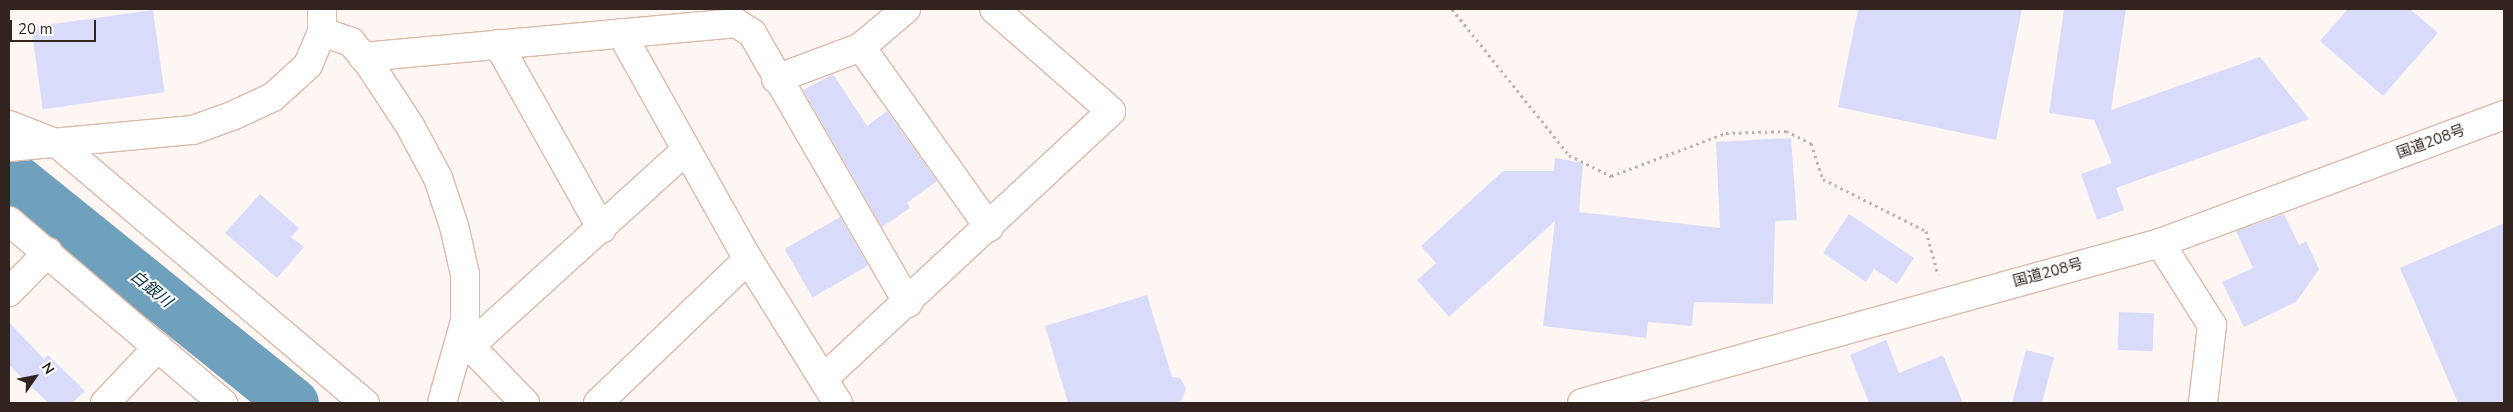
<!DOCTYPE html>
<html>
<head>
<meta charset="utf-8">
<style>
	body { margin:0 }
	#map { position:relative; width:2513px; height:412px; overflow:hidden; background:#fef6f3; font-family:"Nunito Sans","Noto Sans JP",sans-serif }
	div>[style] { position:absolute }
	.river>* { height:51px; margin:-25.5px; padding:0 25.5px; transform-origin:25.5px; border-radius:25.5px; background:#70a1bc }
	.building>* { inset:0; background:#d9dbfb; transform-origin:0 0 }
	.path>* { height:3px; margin-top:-1.5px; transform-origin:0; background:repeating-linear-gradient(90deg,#bcb2ae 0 2.5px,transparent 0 6.5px) }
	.roads { filter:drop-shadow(1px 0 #dcbaab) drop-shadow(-1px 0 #dcbaab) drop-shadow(0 1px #dcbaab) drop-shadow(0 -1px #dcbaab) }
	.minor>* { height:28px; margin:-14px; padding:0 14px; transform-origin:14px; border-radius:14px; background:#fff }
	.highway>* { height:28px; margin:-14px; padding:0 14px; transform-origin:14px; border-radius:14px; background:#fff }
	span { translate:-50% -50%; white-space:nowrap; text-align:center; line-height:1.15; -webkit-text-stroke:4px #fff; paint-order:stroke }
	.street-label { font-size:15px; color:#31241f }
	.water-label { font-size:16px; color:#012e41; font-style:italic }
	.frame { position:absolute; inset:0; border:10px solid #31241f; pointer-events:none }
	.north { position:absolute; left:10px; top:352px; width:50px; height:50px; -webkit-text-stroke:4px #fff; paint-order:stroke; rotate:57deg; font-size:14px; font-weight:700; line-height:20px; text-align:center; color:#31241f }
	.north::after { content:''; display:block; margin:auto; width:18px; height:22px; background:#31241f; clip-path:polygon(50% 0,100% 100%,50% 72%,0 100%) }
	.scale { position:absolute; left:10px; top:20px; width:86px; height:22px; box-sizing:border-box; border:2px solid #31241f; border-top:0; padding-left:6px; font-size:15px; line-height:18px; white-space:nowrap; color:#31241f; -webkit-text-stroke:4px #fff; paint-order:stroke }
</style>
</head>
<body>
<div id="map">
	<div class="river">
		<div style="left:9px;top:174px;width:365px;rotate:38.9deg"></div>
	</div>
	<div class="building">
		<div style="clip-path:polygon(1858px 9px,2022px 9px,1996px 140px,1838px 107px)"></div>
		<div style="clip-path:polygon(2064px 9px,2126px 9px,2111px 110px,2260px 57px,2309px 119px,2116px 188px,2124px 210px,2097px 220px,2081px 174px,2112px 163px,2094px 120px,2049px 113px)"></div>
		<div style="clip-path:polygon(2348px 9px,2410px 9px,2438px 33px,2383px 96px,2320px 41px)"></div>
		<div style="left:153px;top:10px;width:83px;height:123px;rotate:82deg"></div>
		<div style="clip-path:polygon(833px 74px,867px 126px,887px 111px,937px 181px,907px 203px,910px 208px,882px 227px,803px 90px)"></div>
		<div style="clip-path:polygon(1791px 138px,1797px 220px,1775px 221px,1773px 304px,1694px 302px,1692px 326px,1648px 322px,1646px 338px,1543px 326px,1555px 221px,1449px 317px,1417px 280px,1436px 263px,1421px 246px,1503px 171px,1554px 171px,1555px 158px,1583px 163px,1579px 212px,1720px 228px,1716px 142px)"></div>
		<div style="clip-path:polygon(260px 194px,299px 228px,291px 237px,304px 247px,277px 278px,225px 233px)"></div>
		<div style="clip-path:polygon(1849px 214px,1914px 258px,1897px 284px,1874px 269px,1866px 282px,1823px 253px)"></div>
		<div style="clip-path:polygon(2284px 214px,2299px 245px,2306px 241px,2319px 269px,2296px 302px,2244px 327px,2222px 282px,2253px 268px,2236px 231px)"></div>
		<div style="left:840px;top:217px;width:56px;height:64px;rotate:60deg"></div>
		<div style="clip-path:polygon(2504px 223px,2504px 403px,2458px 403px,2400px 268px)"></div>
		<div style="clip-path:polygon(1147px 295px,1172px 377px,1180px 378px,1186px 388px,1182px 400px,1176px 403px,1068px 403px,1045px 326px)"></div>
		<div style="left:2119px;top:312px;width:35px;height:38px;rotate:2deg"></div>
		<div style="clip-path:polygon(9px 322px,44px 359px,48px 355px,85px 391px,72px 403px,48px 403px,9px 365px)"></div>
		<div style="clip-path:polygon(1886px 340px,1899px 373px,1943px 355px,1963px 403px,1869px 403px,1850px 355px)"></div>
		<div style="clip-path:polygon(2026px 350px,2054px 357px,2042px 403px,2012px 403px)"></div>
	</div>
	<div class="path">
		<div style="left:1452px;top:9px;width:187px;rotate:51.3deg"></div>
		<div style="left:1569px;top:155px;width:47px;rotate:26.6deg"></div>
		<div style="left:1611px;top:176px;width:123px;rotate:-20.5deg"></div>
		<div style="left:1726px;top:133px;width:60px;rotate:-1.9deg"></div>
		<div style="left:1786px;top:131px;width:28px;rotate:26deg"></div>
		<div style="left:1811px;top:143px;width:38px;rotate:72deg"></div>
		<div style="left:1823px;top:179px;width:115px;rotate:26.8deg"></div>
		<div style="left:1926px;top:231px;width:46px;rotate:74.7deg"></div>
	</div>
	<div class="roads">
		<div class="minor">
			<div style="left:322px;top:32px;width:31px;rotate:19deg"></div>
			<div style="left:351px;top:42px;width:30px;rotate:50deg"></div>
			<div style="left:370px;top:65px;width:73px;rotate:56.7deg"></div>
			<div style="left:410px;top:126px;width:59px;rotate:61.7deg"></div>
			<div style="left:438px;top:178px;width:51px;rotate:71.6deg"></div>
			<div style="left:454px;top:226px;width:49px;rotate:77.1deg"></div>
			<div style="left:465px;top:274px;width:47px;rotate:90deg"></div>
			<div style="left:465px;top:321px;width:85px;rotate:105.7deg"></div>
			<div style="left:621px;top:33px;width:259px;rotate:60.7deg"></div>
			<div style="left:748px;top:259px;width:170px;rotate:58deg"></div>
			<div style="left:498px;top:44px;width:212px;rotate:60.7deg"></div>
			<div style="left:861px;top:47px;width:221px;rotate:54.6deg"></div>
			<div style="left:363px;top:57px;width:375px;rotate:-5.2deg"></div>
			<div style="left:736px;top:23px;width:19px;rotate:32deg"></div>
			<div style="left:752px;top:33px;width:312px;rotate:60deg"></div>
			<div style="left:776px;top:79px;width:91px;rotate:-20.6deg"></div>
			<div style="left:861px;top:47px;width:59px;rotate:-40.2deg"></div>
			<div style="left:9px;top:125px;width:53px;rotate:21.2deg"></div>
			<div style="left:58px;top:144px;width:402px;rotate:40.2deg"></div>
			<div style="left:9px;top:147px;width:185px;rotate:-5.3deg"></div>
			<div style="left:193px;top:130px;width:41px;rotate:-19.7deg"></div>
			<div style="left:232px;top:116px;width:45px;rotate:-24.9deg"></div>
			<div style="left:273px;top:97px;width:47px;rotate:-42.4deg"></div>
			<div style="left:308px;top:65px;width:36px;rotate:-67deg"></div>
			<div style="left:322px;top:32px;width:23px;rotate:-90deg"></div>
			<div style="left:9px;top:221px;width:281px;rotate:40.4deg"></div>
			<div style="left:2160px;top:243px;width:97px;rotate:57.6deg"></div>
			<div style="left:2212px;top:325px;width:79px;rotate:96.6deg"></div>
			<div style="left:9px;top:292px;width:56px;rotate:-45.7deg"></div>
			<div style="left:461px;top:337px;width:92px;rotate:45.9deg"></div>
			<div style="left:470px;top:346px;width:292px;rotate:-42.2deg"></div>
			<div style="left:823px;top:379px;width:393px;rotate:-42.9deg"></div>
			<div style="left:1111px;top:111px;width:155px;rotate:-138.9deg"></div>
			<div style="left:105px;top:403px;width:77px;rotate:-46.6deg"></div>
			<div style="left:598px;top:403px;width:208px;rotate:-43.8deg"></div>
		</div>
		<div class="highway">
			<div style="left:1582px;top:403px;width:600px;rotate:-15.47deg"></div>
			<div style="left:2160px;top:243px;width:367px;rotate:-20.4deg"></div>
		</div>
	</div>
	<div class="street-label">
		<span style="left:2431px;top:142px;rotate:-20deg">国道208号</span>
		<span style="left:2048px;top:273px;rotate:-15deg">国道208号</span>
	</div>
	<div class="water-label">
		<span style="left:151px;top:289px;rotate:39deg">白銀川</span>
	</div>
	<div class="frame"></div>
	<div class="north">N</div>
	<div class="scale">20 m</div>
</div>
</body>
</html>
